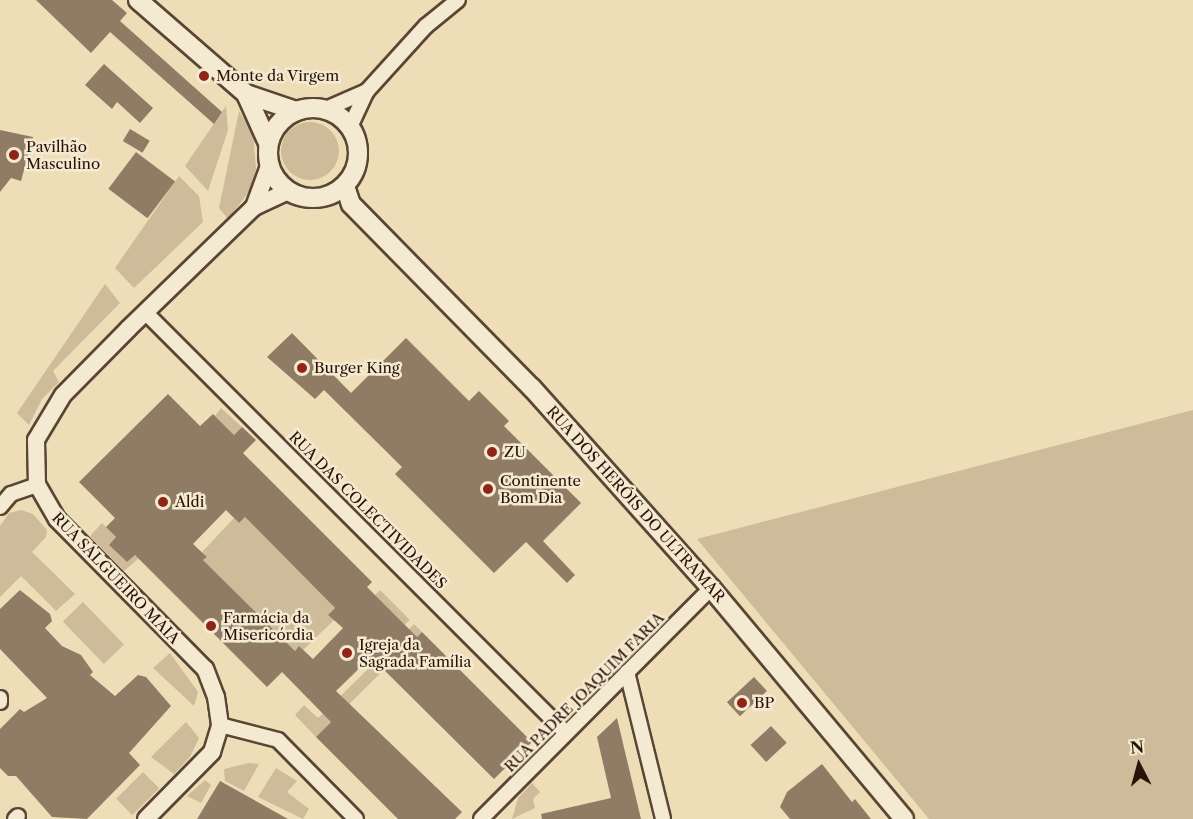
<!DOCTYPE html>
<html>
<head>
<meta charset="utf-8">
<style>
	body { margin:0 }
	#map { position:relative; width:1193px; height:819px; overflow:hidden; background:#eedeb8; font-family:"Libre Caslon Text",serif }
	div>[style] { position:absolute }
	.green>* { inset:0; background:#cdbb9a; transform-origin:0 0 }
	.round { border-radius:50% }
	.building>* { inset:0; background:#907c64; transform-origin:0 0 }
	.roads { filter:drop-shadow(2px 0 #5b4534) drop-shadow(-2px 0 #5b4534) drop-shadow(0 2px #5b4534) drop-shadow(0 -2px #5b4534) }
	.minor>* { height:14px; margin:-7px; padding:0 7px; transform-origin:7px; border-radius:7px; background:#f4ead1 }
	.tertiary>* { height:16px; margin:-8px; padding:0 8px; transform-origin:8px; border-radius:8px; background:#f4ead1 }
	.secondary>* { height:18px; margin:-9px; padding:0 9px; transform-origin:9px; border-radius:9px; background:#f4ead1 }
	.secondary>.ring { margin:-9px; padding:0; box-sizing:content-box; background:none; border:18px solid #f4ead1; border-radius:50% }
	.dots>* { width:16px; height:16px; translate:-50% -50%; box-sizing:border-box; border:3px solid #f4ead1; border-radius:50% }
	span { translate:-50% -50%; white-space:nowrap; text-align:center; line-height:1.15; -webkit-text-stroke:5px #f4ead1; paint-order:stroke }
	.poi-label { font-size:15px; color:#2a1208 }
	.left { translate:0 -50%; text-align:left }
	.street-label { font-size:15px; color:#2a1208 }
	.north { position:absolute; left:1109px; top:735px; width:60px; height:60px; -webkit-text-stroke:4px #f4ead1; paint-order:stroke; rotate:354deg; font-size:16px; font-weight:700; line-height:24px; text-align:center; color:#2a1208 }
	.north::after { content:''; display:block; margin:auto; width:21px; height:27px; background:#2a1208; clip-path:polygon(50% 0,100% 100%,50% 72%,0 100%) }
</style>
</head>
<body>
<div id="map">
	<div class="green">
		<div style="clip-path:polygon(226px 106px,228px 130px,208px 191px,185px 166px)"></div>
		<div style="clip-path:polygon(239px 111px,253px 133px,256px 169px,251px 189px,228px 219px,219px 208px)"></div>
		<div class="round" style="left:281px;top:122px;width:58px;height:58px"></div>
		<div style="clip-path:polygon(179px 176px,199px 196px,203px 222px,134px 288px,115px 268px)"></div>
		<div style="clip-path:polygon(105px 284px,120px 303px,53px 371px,59px 382px,42px 399px,29px 425px,17px 413px)"></div>
		<div style="clip-path:polygon(221px 408px,242px 427px,234px 435px,215px 416px)"></div>
		<div style="clip-path:polygon(1193px 410px,1193px 819px,929px 819px,697px 539px)"></div>
		<div style="clip-path:polygon(21px 510px,33px 514px,47px 530px,46px 537px,32px 552px,75px 594px,56px 611px,21px 576px,0 597px,0 526px,9px 513px)"></div>
		<div style="clip-path:polygon(245px 517px,335px 608px,328px 615px,334px 620px,303px 650px,299px 646px,295px 651px,203px 560px,207px 557px,202px 552px,234px 518px,239px 523px)"></div>
		<div style="clip-path:polygon(102px 523px,116px 537px,109px 545px,127px 562px,135px 555px,139px 558px,124px 571px,90px 536px)"></div>
		<div style="left:380px;top:590px;width:42px;height:7px;rotate:45deg"></div>
		<div style="left:83px;top:602px;width:59px;height:28px;rotate:46deg"></div>
		<div style="clip-path:polygon(414px 624px,422px 632px,316px 737px,295px 715px,304px 705px,318px 718px)"></div>
		<div style="clip-path:polygon(170px 653px,198px 692px,194px 706px,153px 668px)"></div>
		<div style="clip-path:polygon(186px 722px,199px 738px,190px 757px,174px 774px,151px 757px)"></div>
		<div style="clip-path:polygon(249px 763px,259px 764px,244px 791px,225px 781px,224px 769px)"></div>
		<div style="clip-path:polygon(276px 768px,297px 781px,287px 792px,309px 809px,303px 819px,258px 797px)"></div>
		<div style="left:143px;top:772px;width:23px;height:38px;rotate:45deg"></div>
		<div style="clip-path:polygon(205px 780px,211px 785px,201px 803px,187px 796px)"></div>
		<div style="clip-path:polygon(532px 783px,540px 792px,533px 799px,535px 808px,512px 819px,518px 798px)"></div>
	</div>
	<div class="building">
		<div style="clip-path:polygon(36px 0,112px 0,127px 13px,120px 21px,222px 112px,214px 124px,110px 32px,91px 53px)"></div>
		<div style="clip-path:polygon(104px 64px,153px 108px,140px 123px,117px 102px,112px 109px,85px 85px)"></div>
		<div style="left:130px;top:129px;width:23px;height:14px;rotate:31deg"></div>
		<div style="clip-path:polygon(0 130px,33px 137px,21px 181px,11px 178px,0 192px)"></div>
		<div style="left:136px;top:152px;width:49px;height:46px;rotate:37deg"></div>
		<div style="clip-path:polygon(292px 333px,351px 393px,406px 338px,469px 401px,479px 391px,509px 421px,504px 426px,581px 503px,543px 541px,575px 575px,567px 583px,526px 542px,494px 573px,395px 474px,402px 467px,324px 390px,315px 399px,267px 357px)"></div>
		<div style="clip-path:polygon(evenodd,168px 394px,200px 426px,213px 414px,234px 435px,242px 427px,256px 440px,243px 453px,372px 582px,367px 587px,417px 637px,422px 632px,532px 742px,494px 779px,371px 657px,336px 691px,462px 812px,455px 819px,398px 819px,316px 737px,331px 722px,282px 672px,267px 687px,135px 555px,127px 562px,109px 545px,116px 537px,106px 527px,115px 518px,79px 482px,168px 394px,226px 510px,239px 523px,245px 517px,335px 608px,328px 615px,343px 628px,313px 659px,299px 646px,295px 651px,203px 560px,207px 557px,193px 544px,226px 510px)"></div>
		<div style="clip-path:polygon(20px 590px,50px 614px,52px 621px,45px 628px,62px 646px,81px 655px,93px 672px,90px 675px,115px 696px,138px 675px,146px 677px,171px 706px,129px 753px,140px 765px,87px 819px,52px 817px,16px 776px,8px 776px,0 768px,0 729px,20px 709px,24px 712px,47px 698px,0 649px,0 609px)"></div>
		<div style="left:754px;top:677px;width:19px;height:37px;rotate:47deg"></div>
		<div style="clip-path:polygon(617px 718px,641px 819px,542px 819px,541px 814px,611px 798px,597px 737px)"></div>
		<div style="left:771px;top:726px;width:23px;height:28px;rotate:47deg"></div>
		<div style="clip-path:polygon(822px 764px,852px 802px,855px 799px,871px 819px,790px 819px,780px 807px,787px 792px)"></div>
		<div style="clip-path:polygon(220px 781px,288px 819px,197px 819px)"></div>
	</div>
	<div class="roads">
		<div class="minor">
			<div style="left:326px;top:109px;width:45px;rotate:-23.7deg"></div>
			<div style="left:350px;top:127px;width:40px;rotate:-65deg"></div>
			<div style="left:367px;top:91px;width:88px;rotate:-47.8deg"></div>
			<div style="left:426px;top:26px;width:41px;rotate:-39.1deg"></div>
			<div style="left:145px;top:312px;width:594px;rotate:45deg"></div>
			<div style="left:0;top:507px;width:17px;rotate:-50deg"></div>
			<div style="left:11px;top:494px;width:28px;rotate:-19deg"></div>
			<div style="left:627px;top:672px;width:151px;rotate:76.2deg"></div>
			<div style="left:0;top:698px;width:4px;rotate:90deg"></div>
			<div style="left:220px;top:725px;width:60px;rotate:14.5deg"></div>
			<div style="left:278px;top:740px;width:111px;rotate:45.4deg"></div>
			<div style="left:15px;top:819px;width:4px;rotate:-45deg"></div>
			<div style="left:481px;top:819px;width:326px;rotate:-45.1deg"></div>
		</div>
		<div class="tertiary">
			<div style="left:254px;top:207px;width:44px;rotate:-69.9deg"></div>
			<div style="left:146px;top:819px;width:94px;rotate:-45.4deg"></div>
			<div style="left:212px;top:752px;width:28px;rotate:-73deg"></div>
			<div style="left:220px;top:725px;width:28px;rotate:-98deg"></div>
			<div style="left:216px;top:697px;width:30px;rotate:-111deg"></div>
			<div style="left:205px;top:669px;width:211px;rotate:-134.6deg"></div>
			<div style="left:57px;top:519px;width:39px;rotate:-120deg"></div>
			<div style="left:37px;top:485px;width:45px;rotate:-91.3deg"></div>
			<div style="left:36px;top:440px;width:52px;rotate:-59deg"></div>
			<div style="left:63px;top:395px;width:93px;rotate:-45.4deg"></div>
			<div style="left:128px;top:329px;width:175px;rotate:-44.1deg"></div>
			<div style="left:254px;top:207px;width:38px;rotate:-25deg"></div>
		</div>
		<div class="secondary">
			<div style="left:138px;top:0;width:143px;rotate:41deg"></div>
			<div style="left:246px;top:94px;width:53px;rotate:18.8deg"></div>
			<div style="left:246px;top:94px;width:54px;rotate:65.8deg"></div>
			<div class="ring" style="left:268px;top:108px;width:72px;height:72px"></div>
			<div style="left:345px;top:186px;width:19px;rotate:72deg"></div>
			<div style="left:351px;top:204px;width:258px;rotate:45.5deg"></div>
			<div style="left:532px;top:388px;width:268px;rotate:48.2deg"></div>
			<div style="left:711px;top:588px;width:301px;rotate:50.1deg"></div>
		</div>
	</div>
	<div class="dots">
		<div style="left:204px;top:76px;background:#8f2418"></div>
		<div style="left:14px;top:155px;background:#8f2418"></div>
		<div style="left:302px;top:368px;background:#8f2418"></div>
		<div style="left:492px;top:452px;background:#8f2418"></div>
		<div style="left:488px;top:489px;background:#8f2418"></div>
		<div style="left:163px;top:502px;background:#8f2418"></div>
		<div style="left:211px;top:626px;background:#8f2418"></div>
		<div style="left:347px;top:653px;background:#8f2418"></div>
		<div style="left:742px;top:703px;background:#8f2418"></div>
	</div>
	<div class="poi-label">
		<span class="left" style="left:216px;top:76px">Monte da Virgem</span>
		<span class="left" style="left:26px;top:155px">Pavilhão<br>Masculino</span>
		<span class="left" style="left:314px;top:368px">Burger King</span>
		<span class="left" style="left:504px;top:452px">ZU</span>
		<span class="left" style="left:500px;top:489px">Continente<br>Bom Dia</span>
		<span class="left" style="left:175px;top:502px">Aldi</span>
		<span class="left" style="left:223px;top:626px">Farmácia da<br>Misericórdia</span>
		<span class="left" style="left:359px;top:653px">Igreja da<br>Sagrada Família</span>
		<span class="left" style="left:754px;top:703px">BP</span>
	</div>
	<div class="street-label">
		<span style="left:636px;top:504px;rotate:48deg">RUA DOS HERÓIS DO ULTRAMAR</span>
		<span style="left:368px;top:510px;rotate:45deg">RUA DAS COLECTIVIDADES</span>
		<span style="left:116px;top:578px;rotate:46deg">RUA SALGUEIRO MAIA</span>
		<span style="left:584px;top:692px;rotate:-45deg">RUA PADRE JOAQUIM FARIA</span>
	</div>
	<div class="north">N</div>
</div>
</body>
</html>
